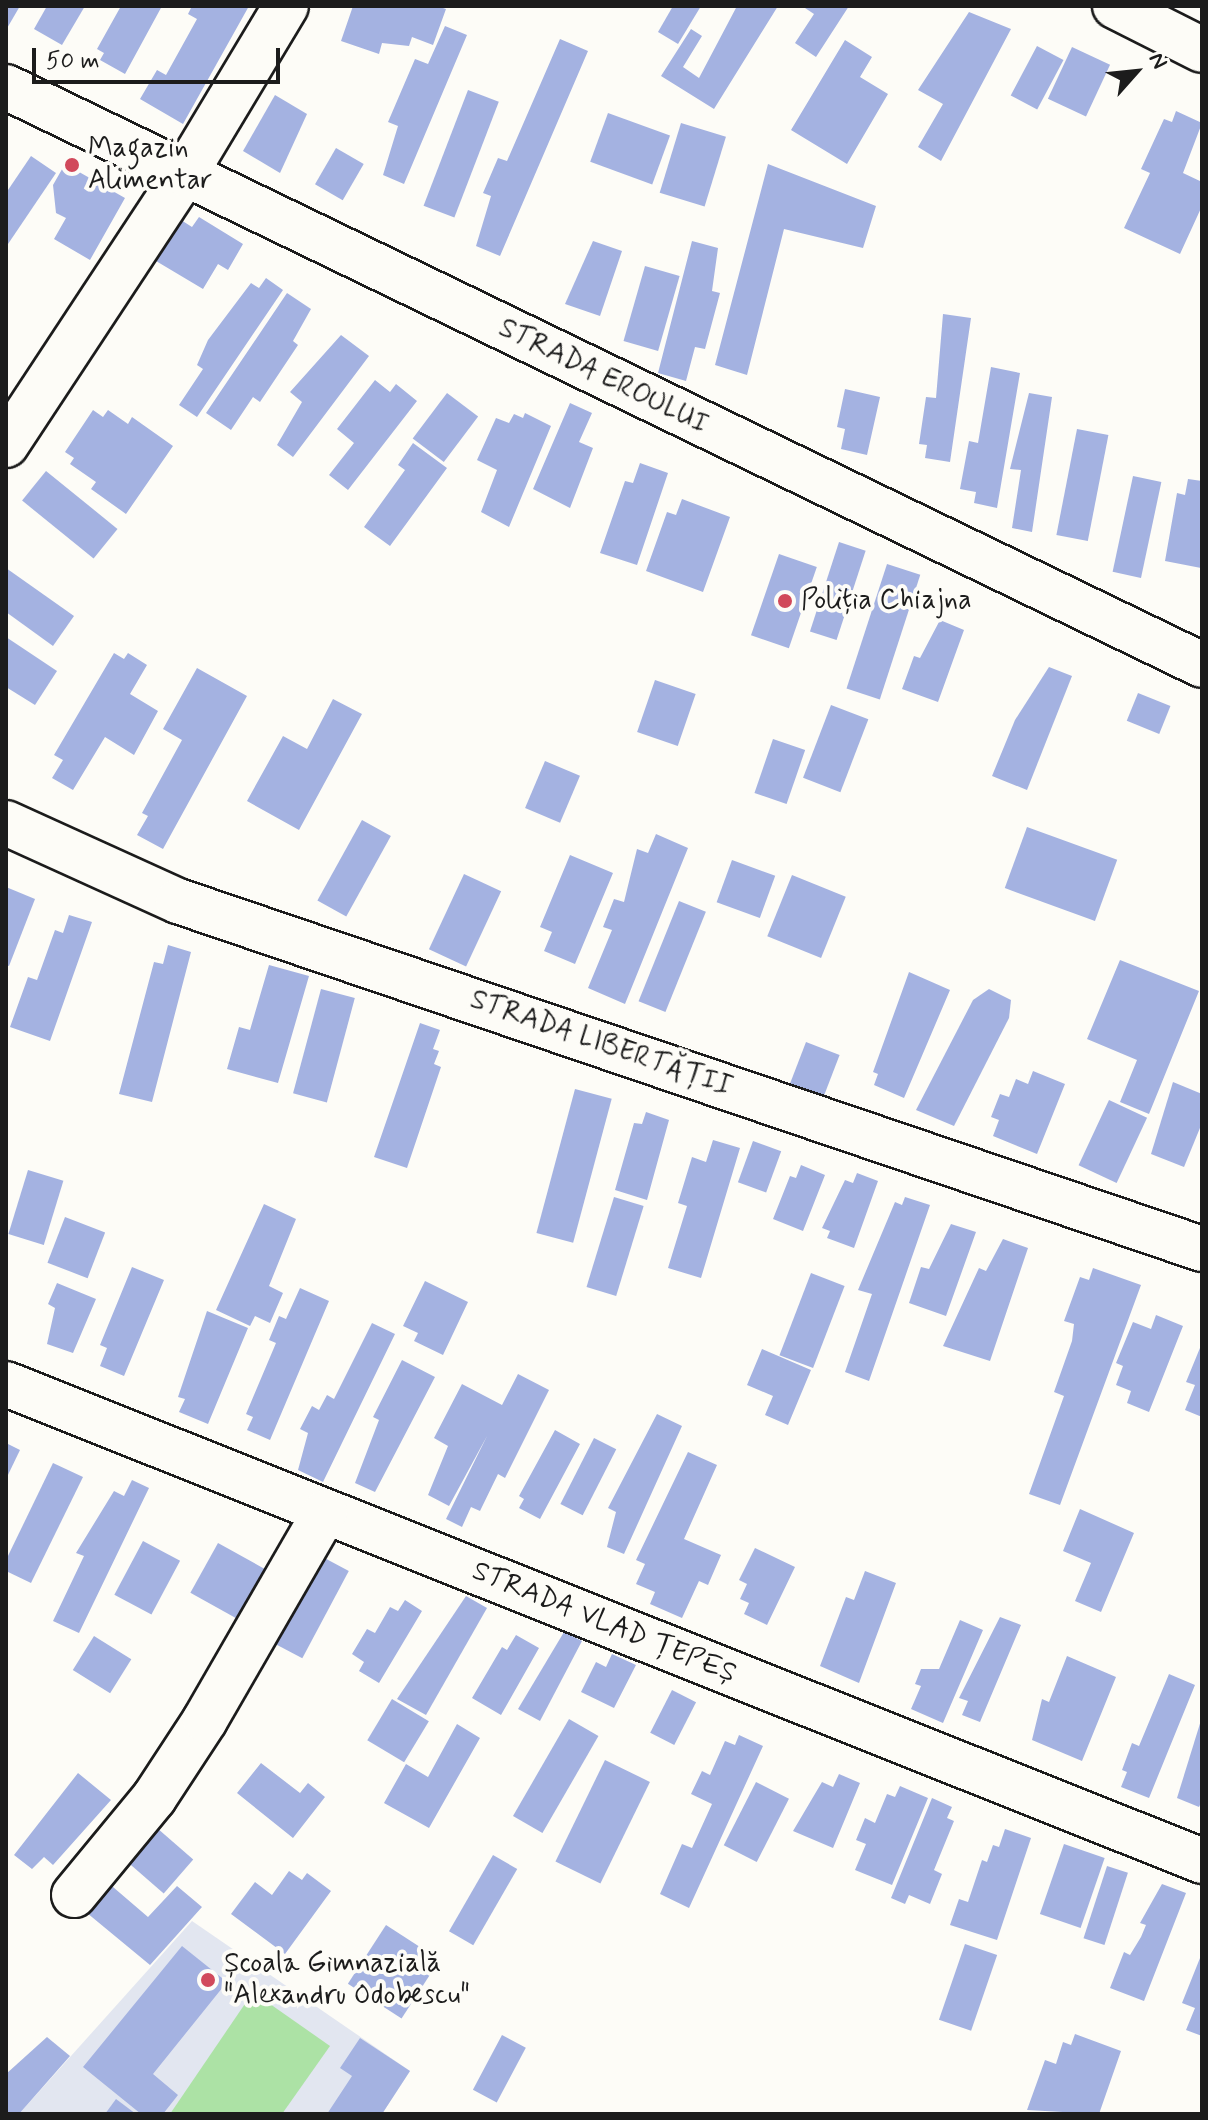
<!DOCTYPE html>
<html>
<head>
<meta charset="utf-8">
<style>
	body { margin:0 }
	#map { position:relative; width:1208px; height:2120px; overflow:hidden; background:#fdfcf7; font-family:Mynerve,sans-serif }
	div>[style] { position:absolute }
	.built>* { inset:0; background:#e2e6f0 }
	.green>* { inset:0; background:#ace2a5 }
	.building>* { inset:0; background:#a4b2e1; transform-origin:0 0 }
	.roads { filter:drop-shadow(2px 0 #1c1c1c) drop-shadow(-2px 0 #1c1c1c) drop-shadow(0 2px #1c1c1c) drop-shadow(0 -2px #1c1c1c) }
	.minor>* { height:44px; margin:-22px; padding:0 22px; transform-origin:22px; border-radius:22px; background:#fdfcf7 }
	.major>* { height:44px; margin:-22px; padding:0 22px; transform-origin:22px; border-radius:22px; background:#fdfcf7 }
	.dots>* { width:22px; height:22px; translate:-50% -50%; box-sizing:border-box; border:4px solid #fdfcf7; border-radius:50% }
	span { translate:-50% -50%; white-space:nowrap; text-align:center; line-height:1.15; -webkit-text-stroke:8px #fdfcf7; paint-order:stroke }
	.poi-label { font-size:28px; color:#1c1c1c }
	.left { translate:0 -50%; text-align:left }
	.street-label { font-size:28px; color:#1c1c1c }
	.frame { position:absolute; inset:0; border:8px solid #1c1c1c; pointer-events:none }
	.north { position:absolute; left:1096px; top:32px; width:80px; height:80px; -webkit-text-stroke:6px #fdfcf7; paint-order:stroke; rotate:63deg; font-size:22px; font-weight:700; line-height:32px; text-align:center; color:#1c1c1c }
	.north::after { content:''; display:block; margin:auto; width:28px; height:36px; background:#1c1c1c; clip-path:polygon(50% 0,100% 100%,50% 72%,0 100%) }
	.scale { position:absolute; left:32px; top:48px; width:248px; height:36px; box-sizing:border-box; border:4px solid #1c1c1c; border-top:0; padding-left:10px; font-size:24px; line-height:28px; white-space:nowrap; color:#1c1c1c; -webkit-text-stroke:6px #fdfcf7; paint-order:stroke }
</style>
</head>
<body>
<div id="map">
	<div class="built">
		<div style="clip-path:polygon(192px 1921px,410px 2071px,382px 2114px,19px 2114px)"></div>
	</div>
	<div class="green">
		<div style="clip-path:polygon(253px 1992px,330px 2046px,282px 2114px,170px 2114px)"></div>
	</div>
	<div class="building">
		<div style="clip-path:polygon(6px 6px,20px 6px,6px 30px)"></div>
		<div style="clip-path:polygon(47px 6px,85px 6px,62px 45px,34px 29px)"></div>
		<div style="clip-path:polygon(121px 6px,162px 6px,125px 74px,100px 60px,104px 53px,97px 49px)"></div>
		<div style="clip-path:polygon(192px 6px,249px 6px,183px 124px,140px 99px,157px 70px,166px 75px,197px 19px,188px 14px)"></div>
		<div style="clip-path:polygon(353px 6px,437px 6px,446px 9px,433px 45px,412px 37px,409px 46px,382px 43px,379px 54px,341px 41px)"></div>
		<div style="clip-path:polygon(673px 6px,701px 6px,678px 44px,658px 32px)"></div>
		<div style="clip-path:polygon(737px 6px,778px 6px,714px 109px,661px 76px,691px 29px,702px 36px,683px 67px,699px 78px)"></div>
		<div style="clip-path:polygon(802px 6px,849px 6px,816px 57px,795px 43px,814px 14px)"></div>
		<div style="clip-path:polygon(969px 12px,1011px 29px,941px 161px,918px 147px,943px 104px,918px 90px)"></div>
		<div style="clip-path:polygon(445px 26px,467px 35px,404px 184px,383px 175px,398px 126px,388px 122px,415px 59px,428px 64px)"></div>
		<div style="clip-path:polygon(560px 39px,588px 51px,500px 256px,476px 246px,491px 196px,483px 193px,498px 158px,507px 161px)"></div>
		<div style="clip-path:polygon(845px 40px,872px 57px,860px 77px,888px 94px,847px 164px,791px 130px)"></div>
		<div style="left:1037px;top:46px;width:30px;height:56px;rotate:28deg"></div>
		<div style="left:1072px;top:47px;width:42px;height:57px;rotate:25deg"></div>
		<div style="left:468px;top:90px;width:33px;height:124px;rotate:21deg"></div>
		<div style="clip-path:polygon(275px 95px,307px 114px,280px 173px,243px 151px)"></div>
		<div style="clip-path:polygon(1176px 111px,1202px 123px,1183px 173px,1202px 182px,1202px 206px,1180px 254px,1124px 228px,1150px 173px,1141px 169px,1164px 119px,1172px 122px)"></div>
		<div style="left:608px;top:113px;width:66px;height:52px;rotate:20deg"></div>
		<div style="left:681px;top:123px;width:47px;height:73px;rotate:17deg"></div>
		<div style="left:336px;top:148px;width:32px;height:42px;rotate:30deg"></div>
		<div style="clip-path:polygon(31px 156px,56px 173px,6px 247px,6px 193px)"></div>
		<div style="clip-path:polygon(65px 164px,125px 198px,90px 260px,54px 239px,66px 218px,56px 213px,53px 185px)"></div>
		<div style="clip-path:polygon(768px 164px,876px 206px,863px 248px,784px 229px,747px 375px,715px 365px)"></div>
		<div style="clip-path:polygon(199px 217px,243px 244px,228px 270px,218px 264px,203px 289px,156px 261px,181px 220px,192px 227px)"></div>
		<div style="clip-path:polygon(593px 241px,622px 251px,600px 316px,565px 304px)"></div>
		<div style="clip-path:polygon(692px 241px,718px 248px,712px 291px,720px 293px,705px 349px,695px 347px,686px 381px,658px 373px)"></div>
		<div style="left:645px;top:266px;width:36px;height:78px;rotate:16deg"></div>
		<div style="clip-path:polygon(266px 278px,283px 290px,197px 417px,179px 405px,203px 369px,197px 365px,208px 340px,251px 283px,259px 288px)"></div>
		<div style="clip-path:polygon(287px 293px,311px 309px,293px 341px,298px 345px,260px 402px,253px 397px,231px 430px,206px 413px)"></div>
		<div style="clip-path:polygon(943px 314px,971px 318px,950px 462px,925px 458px,927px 445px,919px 444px,926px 397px,936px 398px)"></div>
		<div style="clip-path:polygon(341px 335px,369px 356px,293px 457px,277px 445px,302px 402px,290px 392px)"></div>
		<div style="clip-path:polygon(991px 367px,1020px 373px,997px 508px,974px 503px,976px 492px,960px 489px,969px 441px,978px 443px)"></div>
		<div style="clip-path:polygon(375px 380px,390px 392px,396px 384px,417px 401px,348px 490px,329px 475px,354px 443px,337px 429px)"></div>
		<div style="clip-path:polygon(845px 389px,880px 397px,867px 455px,841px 449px,845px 429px,837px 427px)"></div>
		<div style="left:447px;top:393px;width:39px;height:57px;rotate:37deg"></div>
		<div style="clip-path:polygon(1029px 393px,1052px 397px,1032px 532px,1012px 528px,1021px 470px,1010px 469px)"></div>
		<div style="clip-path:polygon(570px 403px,592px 413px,579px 442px,593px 448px,570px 508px,533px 489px)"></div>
		<div style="clip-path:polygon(93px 410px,103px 417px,108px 410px,128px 424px,132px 417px,173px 446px,126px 514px,91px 489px,96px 482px,70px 464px,74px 458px,65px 452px)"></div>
		<div style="clip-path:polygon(525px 413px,551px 426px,509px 527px,481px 512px,497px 470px,477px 460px,496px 418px,509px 423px,514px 414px,523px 418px)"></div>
		<div style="left:1077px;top:429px;width:32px;height:108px;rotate:11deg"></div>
		<div style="clip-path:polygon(413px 443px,447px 468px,390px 546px,364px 527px,405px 470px,398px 465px)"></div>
		<div style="clip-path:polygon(640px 463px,668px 473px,637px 565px,600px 553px,625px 481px,633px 483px)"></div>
		<div style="left:46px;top:471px;width:92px;height:38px;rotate:39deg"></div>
		<div style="left:1133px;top:476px;width:29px;height:98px;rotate:12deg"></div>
		<div style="clip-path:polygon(1188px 479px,1202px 481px,1201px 568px,1165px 561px,1177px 493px,1185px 495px)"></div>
		<div style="clip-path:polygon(682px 499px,730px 517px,703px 592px,646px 571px,667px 512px,676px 515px)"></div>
		<div style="left:839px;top:542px;width:28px;height:94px;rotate:18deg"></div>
		<div style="left:779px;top:554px;width:40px;height:86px;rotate:19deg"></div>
		<div style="left:887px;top:564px;width:35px;height:131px;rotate:18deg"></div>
		<div style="clip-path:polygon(6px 568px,74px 616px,53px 646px,6px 612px)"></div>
		<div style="clip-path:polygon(940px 620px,964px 630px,938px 702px,902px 689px,914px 656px,920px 658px)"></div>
		<div style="clip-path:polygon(6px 637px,57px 671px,35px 705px,6px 687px)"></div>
		<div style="clip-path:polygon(114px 653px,124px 659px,128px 653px,147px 665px,130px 694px,158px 711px,134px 755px,105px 737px,73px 790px,52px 778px,63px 760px,54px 755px)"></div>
		<div style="clip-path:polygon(1049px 667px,1072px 676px,1027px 790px,992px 776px,1015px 720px)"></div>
		<div style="clip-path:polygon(197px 668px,247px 696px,163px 849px,137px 835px,148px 816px,142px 813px,182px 740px,163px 729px)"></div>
		<div style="left:655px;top:680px;width:43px;height:55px;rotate:19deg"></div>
		<div style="left:1138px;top:693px;width:35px;height:30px;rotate:22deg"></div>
		<div style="clip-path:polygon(333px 699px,362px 714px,299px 830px,247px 801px,283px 736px,307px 749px)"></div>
		<div style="left:831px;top:705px;width:40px;height:78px;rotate:21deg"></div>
		<div style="left:773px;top:739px;width:34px;height:57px;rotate:19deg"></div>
		<div style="left:545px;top:761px;width:38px;height:51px;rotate:23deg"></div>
		<div style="left:362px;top:820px;width:33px;height:92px;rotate:29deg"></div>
		<div style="left:1027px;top:827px;width:96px;height:65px;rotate:20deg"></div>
		<div style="clip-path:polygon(656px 834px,688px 848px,625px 1004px,588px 988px,612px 930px,603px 927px,614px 899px,624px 902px,637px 849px,648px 853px)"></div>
		<div style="clip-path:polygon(570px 855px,613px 873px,575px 964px,544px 951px,552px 932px,540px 927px)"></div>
		<div style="left:732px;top:860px;width:46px;height:45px;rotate:20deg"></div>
		<div style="left:464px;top:874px;width:41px;height:83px;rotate:25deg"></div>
		<div style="left:792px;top:875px;width:58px;height:66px;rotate:22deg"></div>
		<div style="clip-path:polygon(6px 887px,35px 899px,9px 966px,6px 965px)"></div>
		<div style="left:679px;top:901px;width:29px;height:108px;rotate:22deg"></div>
		<div style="clip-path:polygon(69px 915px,92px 922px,50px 1041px,10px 1027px,28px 977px,37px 980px,55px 930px,63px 933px)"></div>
		<div style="clip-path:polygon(168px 945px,191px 952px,152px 1102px,119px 1094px,154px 962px,163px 964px)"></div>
		<div style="clip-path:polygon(1120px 960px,1199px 991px,1149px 1114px,1120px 1102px,1137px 1060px,1087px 1039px)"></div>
		<div style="clip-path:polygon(269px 965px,309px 976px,278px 1083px,227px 1069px,239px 1027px,250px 1030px)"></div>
		<div style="clip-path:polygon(909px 972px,950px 990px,904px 1098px,874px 1085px,878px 1074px,873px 1072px)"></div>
		<div style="left:321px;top:989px;width:35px;height:108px;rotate:15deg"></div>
		<div style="clip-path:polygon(989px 989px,1011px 1000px,1009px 1018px,954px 1126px,916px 1110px,973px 1000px)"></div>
		<div style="clip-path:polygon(420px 1023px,440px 1030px,433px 1049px,439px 1051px,434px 1064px,441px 1067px,407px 1168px,374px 1157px)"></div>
		<div style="left:806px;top:1042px;width:36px;height:45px;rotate:21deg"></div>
		<div style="clip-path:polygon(1033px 1071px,1065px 1084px,1037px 1154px,993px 1136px,999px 1120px,991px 1117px,1000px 1094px,1009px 1097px,1016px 1079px,1028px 1084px)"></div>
		<div style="clip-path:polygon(1173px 1082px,1202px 1094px,1202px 1123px,1184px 1167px,1151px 1154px)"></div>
		<div style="left:575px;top:1089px;width:38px;height:149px;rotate:15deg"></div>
		<div style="left:1109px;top:1100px;width:42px;height:72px;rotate:25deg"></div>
		<div style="clip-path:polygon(646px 1112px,669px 1120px,647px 1200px,615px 1190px,634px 1123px,642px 1124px)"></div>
		<div style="clip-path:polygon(713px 1140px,740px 1148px,701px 1278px,668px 1268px,687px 1206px,678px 1203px,692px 1157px,706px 1162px)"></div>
		<div style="left:753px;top:1141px;width:30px;height:44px;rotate:20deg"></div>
		<div style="clip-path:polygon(801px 1165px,825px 1175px,803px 1231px,773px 1219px,790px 1176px,796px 1178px)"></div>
		<div style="left:28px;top:1170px;width:37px;height:67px;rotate:17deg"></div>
		<div style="clip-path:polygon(857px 1173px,878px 1181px,854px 1248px,827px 1238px,830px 1231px,822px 1228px,845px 1180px,853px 1183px)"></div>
		<div style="left:614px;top:1197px;width:31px;height:94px;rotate:17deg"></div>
		<div style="clip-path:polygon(905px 1197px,930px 1205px,869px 1381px,845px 1372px,872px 1294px,858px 1290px,895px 1202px,902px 1205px)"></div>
		<div style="clip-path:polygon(264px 1204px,296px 1219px,269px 1286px,283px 1293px,270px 1323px,255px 1316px,250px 1326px,216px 1310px)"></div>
		<div style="left:65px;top:1217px;width:43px;height:49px;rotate:21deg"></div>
		<div style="clip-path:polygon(951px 1224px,976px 1232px,946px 1316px,909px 1303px,921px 1267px,929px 1269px)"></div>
		<div style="clip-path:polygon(1003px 1239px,1028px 1248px,990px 1361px,943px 1346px,979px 1268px,986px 1271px)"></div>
		<div style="clip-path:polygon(132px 1267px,164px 1280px,124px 1376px,100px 1366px,107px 1348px,100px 1345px)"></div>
		<div style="clip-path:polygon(1093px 1268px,1141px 1285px,1060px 1505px,1029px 1494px,1064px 1396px,1054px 1392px,1072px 1341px,1074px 1324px,1064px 1321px,1080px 1277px,1089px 1280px)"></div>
		<div style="left:811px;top:1273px;width:36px;height:88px;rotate:21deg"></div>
		<div style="clip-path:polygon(425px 1281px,468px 1302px,443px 1355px,414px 1341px,418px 1333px,403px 1326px)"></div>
		<div style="clip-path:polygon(57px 1283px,96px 1299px,73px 1353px,47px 1344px,55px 1308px,48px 1304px)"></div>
		<div style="clip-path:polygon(300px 1288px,329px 1301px,270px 1440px,247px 1430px,253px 1417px,246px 1414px,276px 1343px,269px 1340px,279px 1316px,286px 1319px)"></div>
		<div style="clip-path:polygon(207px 1311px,248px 1328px,208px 1424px,179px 1412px,185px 1399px,178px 1397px)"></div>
		<div style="clip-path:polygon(1156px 1315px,1183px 1326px,1149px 1412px,1127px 1403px,1131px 1391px,1116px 1385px,1123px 1366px,1116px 1363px,1133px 1322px,1151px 1329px)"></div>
		<div style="clip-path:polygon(372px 1323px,395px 1334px,323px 1482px,298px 1470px,308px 1433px,300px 1429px,312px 1406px,319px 1410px,327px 1395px,334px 1399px)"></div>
		<div style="clip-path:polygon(1202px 1343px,1202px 1417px,1185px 1410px,1195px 1385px,1186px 1382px)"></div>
		<div style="clip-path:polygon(762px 1349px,811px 1370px,788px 1425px,765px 1415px,773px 1396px,747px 1385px)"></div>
		<div style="clip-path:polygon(402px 1360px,435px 1377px,375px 1492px,355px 1483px,379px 1420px,373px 1417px)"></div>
		<div style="clip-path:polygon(518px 1374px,549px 1390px,505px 1478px,498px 1474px,480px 1511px,471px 1507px,462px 1527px,446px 1519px,487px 1436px,449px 1506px,428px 1495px,448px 1446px,434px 1438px,462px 1384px,502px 1405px)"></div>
		<div style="clip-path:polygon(657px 1414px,682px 1426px,624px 1554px,607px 1547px,616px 1512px,608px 1508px)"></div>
		<div style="clip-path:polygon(555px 1430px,580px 1444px,540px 1519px,519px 1508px,524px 1499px,519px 1496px)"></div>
		<div style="left:594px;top:1438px;width:25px;height:74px;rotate:27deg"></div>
		<div style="clip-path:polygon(6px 1443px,20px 1450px,6px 1479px)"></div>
		<div style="clip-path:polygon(688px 1452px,717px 1465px,684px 1539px,721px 1555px,708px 1585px,699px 1581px,682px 1618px,650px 1604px,655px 1592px,636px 1584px,645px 1564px,636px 1560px)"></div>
		<div style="clip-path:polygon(53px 1463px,83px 1477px,31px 1583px,6px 1571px,6px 1560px)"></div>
		<div style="clip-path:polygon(132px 1480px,149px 1488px,79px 1633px,53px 1621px,84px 1556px,76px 1553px,114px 1491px,124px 1496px)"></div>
		<div style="clip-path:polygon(1080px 1509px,1134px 1533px,1101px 1612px,1075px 1601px,1091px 1563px,1063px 1551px)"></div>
		<div style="left:143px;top:1541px;width:42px;height:61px;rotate:28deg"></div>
		<div style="left:218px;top:1543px;width:57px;height:57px;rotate:29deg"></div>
		<div style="clip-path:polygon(755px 1548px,795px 1567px,767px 1625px,744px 1614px,749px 1603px,740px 1599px,747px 1584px,739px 1580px)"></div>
		<div style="left:317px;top:1554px;width:36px;height:99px;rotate:28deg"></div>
		<div style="clip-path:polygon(865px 1571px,896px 1583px,859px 1683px,820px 1666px,846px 1597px,854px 1600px)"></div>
		<div style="clip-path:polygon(466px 1596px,487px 1608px,426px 1715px,397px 1699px)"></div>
		<div style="clip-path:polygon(405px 1600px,422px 1611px,379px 1683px,359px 1671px,364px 1662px,352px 1654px,367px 1629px,375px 1633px,390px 1607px,398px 1611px)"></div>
		<div style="clip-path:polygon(1000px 1617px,1021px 1625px,980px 1722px,962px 1715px,968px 1701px,959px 1698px)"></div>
		<div style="clip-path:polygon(960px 1620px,983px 1630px,943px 1723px,911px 1709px,921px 1686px,915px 1684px,921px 1669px,939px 1669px)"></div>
		<div style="clip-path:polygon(564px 1632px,582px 1641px,540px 1721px,518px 1709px)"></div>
		<div style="clip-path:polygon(516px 1635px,539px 1648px,501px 1715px,472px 1698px,502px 1647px,507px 1650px)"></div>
		<div style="left:94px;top:1636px;width:44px;height:40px;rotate:32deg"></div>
		<div style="clip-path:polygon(612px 1654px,636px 1665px,614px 1708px,581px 1692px,596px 1662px,606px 1667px)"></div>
		<div style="clip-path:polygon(1067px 1656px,1116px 1677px,1082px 1761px,1032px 1740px,1042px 1699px,1049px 1702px)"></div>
		<div style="clip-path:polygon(1169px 1674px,1195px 1685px,1149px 1798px,1121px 1787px,1127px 1772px,1122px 1770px,1132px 1743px,1139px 1746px)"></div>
		<div style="left:672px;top:1690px;width:27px;height:48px;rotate:27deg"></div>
		<div style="left:392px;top:1699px;width:43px;height:48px;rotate:31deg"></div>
		<div style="clip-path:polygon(1202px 1717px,1202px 1801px,1199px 1807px,1177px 1798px)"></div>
		<div style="left:569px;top:1719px;width:34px;height:112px;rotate:30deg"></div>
		<div style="clip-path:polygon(457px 1724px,480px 1738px,429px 1828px,384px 1803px,406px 1764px,428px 1777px)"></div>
		<div style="clip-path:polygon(739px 1735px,763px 1746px,689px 1908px,660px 1894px,682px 1844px,692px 1848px,712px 1804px,691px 1794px,702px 1771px,710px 1775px,725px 1741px,735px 1745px)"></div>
		<div style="left:605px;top:1760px;width:50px;height:113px;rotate:26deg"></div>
		<div style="clip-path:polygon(261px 1763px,300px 1793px,308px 1783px,325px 1797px,293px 1838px,237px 1793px)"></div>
		<div style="clip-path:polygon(78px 1773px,111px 1800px,53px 1865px,44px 1857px,32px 1869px,14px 1855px)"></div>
		<div style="clip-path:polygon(839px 1774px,860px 1783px,833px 1848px,793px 1831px,822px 1782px,833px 1787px)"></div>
		<div style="left:756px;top:1782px;width:37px;height:71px;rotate:27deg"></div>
		<div style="clip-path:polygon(900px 1786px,928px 1798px,892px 1885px,855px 1870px,866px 1844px,856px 1840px,865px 1818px,875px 1823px,887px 1794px,895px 1797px)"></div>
		<div style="clip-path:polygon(932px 1798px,952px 1807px,947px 1818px,954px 1821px,934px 1870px,942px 1874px,930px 1904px,909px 1895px,905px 1904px,891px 1898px)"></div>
		<div style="left:157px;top:1828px;width:48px;height:45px;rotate:41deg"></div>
		<div style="clip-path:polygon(1005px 1829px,1031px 1838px,997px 1940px,950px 1925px,959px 1899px,968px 1902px,982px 1860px,987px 1862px,993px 1845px,999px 1847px)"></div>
		<div style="left:1064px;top:1844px;width:43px;height:74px;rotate:19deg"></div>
		<div style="left:493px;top:1855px;width:28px;height:88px;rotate:30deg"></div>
		<div style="left:1107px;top:1866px;width:22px;height:76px;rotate:18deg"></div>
		<div style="clip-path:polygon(289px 1871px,302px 1880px,307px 1873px,331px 1891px,285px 1954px,231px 1914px,255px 1882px,272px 1895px)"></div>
		<div style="clip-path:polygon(106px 1881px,148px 1917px,177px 1886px,202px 1907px,150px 1965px,81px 1908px)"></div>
		<div style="clip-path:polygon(1162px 1884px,1186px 1893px,1144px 2001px,1110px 1988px,1124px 1952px,1130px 1955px,1141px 1937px,1146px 1925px,1140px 1923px)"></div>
		<div style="left:386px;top:1925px;width:64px;height:70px;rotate:33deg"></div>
		<div style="left:965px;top:1944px;width:34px;height:80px;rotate:19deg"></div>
		<div style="clip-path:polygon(182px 1946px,227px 1982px,153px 2074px,178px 2095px,163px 2114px,141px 2114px,83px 2067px)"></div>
		<div style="clip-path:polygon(1202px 1953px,1202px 2036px,1186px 2030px,1195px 2008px,1182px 2003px)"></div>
		<div style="clip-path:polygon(1075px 2034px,1121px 2051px,1099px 2114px,1027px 2110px,1045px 2060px,1056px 2064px,1063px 2042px,1071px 2045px)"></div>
		<div style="left:502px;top:2035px;width:27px;height:62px;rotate:28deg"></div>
		<div style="clip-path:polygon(47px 2037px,70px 2056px,19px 2114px,6px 2114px,6px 2074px)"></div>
		<div style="clip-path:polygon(360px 2038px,410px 2071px,382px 2114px,327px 2114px,352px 2076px,340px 2068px)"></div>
		<div style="clip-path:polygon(116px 2099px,136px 2114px,105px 2114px)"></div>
	</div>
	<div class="roads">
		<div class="minor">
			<div style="left:1115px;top:6px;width:97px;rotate:26.8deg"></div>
			<div style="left:6px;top:445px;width:325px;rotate:-56.6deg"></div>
			<div style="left:185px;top:174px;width:196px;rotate:-59deg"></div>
			<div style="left:6px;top:823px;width:189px;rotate:24.4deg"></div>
			<div style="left:178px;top:901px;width:1082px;rotate:18.77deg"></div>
			<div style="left:6px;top:1384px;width:1288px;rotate:21.74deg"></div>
			<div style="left:74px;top:1895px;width:126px;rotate:-50.5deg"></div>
			<div style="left:154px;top:1798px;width:93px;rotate:-56.8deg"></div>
			<div style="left:205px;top:1720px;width:240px;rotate:-60deg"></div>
		</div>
		<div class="major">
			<div style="left:6px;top:87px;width:1328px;rotate:25.79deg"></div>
		</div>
	</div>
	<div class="dots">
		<div style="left:72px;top:165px;background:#d1495b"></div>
		<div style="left:785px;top:601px;background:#d1495b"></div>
		<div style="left:208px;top:1980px;background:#d1495b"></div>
	</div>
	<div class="poi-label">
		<span class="left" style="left:88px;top:165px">Magazin<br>Alimentar</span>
		<span class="left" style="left:801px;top:601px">Poliția Chiajna</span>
		<span class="left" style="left:224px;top:1980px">Școala Gimnazială<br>"Alexandru Odobescu"</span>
	</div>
	<div class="street-label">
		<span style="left:603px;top:377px;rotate:26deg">STRADA EROULUI</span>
		<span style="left:601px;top:1044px;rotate:19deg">STRADA LIBERTĂȚII</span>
		<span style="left:604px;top:1623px;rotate:22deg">STRADA VLAD ȚEPEȘ</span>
	</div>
	<div class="frame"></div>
	<div class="north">N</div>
	<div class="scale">50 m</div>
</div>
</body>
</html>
